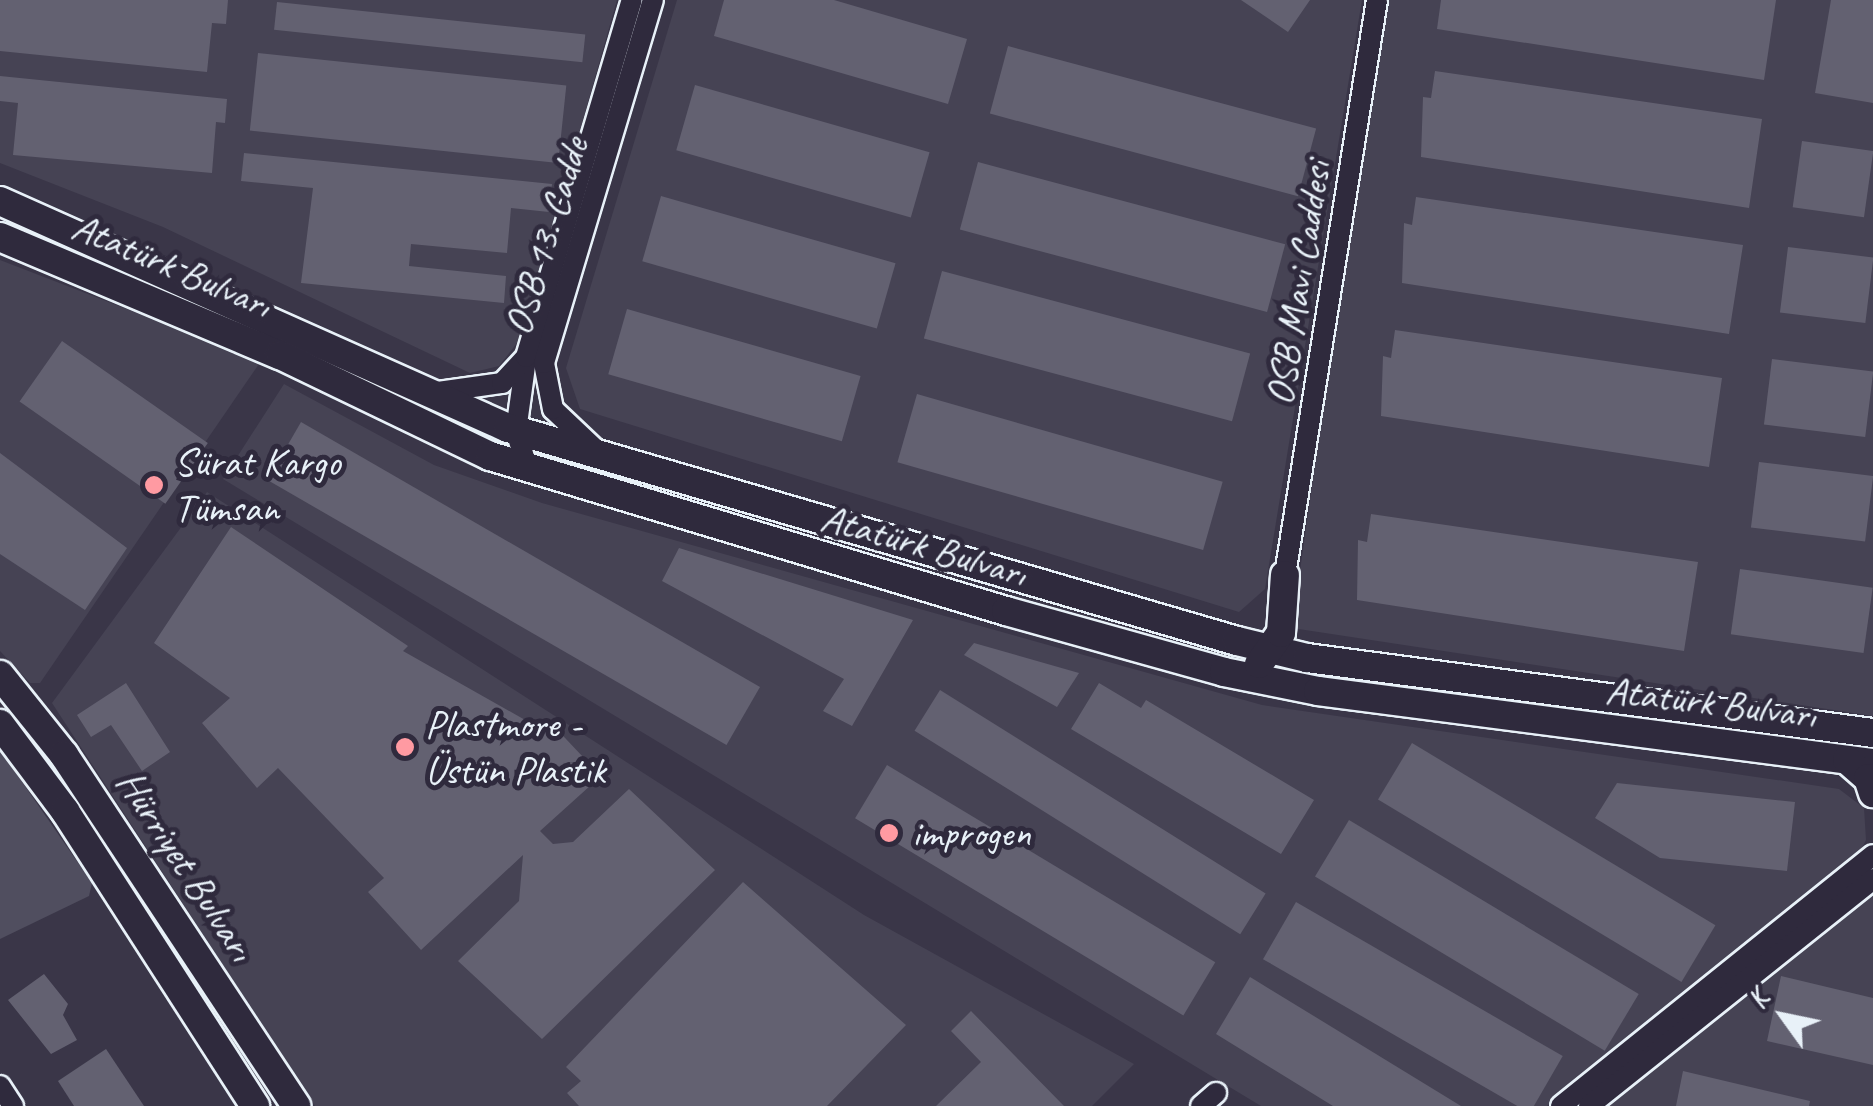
<!DOCTYPE html>
<html>
<head>
<meta charset="utf-8">
<style>
	body { margin:0 }
	#map { position:relative; width:1873px; height:1106px; overflow:hidden; background:#3a3648; font-family:Caveat,sans-serif }
	div>[style] { position:absolute }
	.built>* { inset:0; background:#464354 }
	.green>* { inset:0; background:#504e5f }
	.building>* { inset:0; background:#636171; transform-origin:0 0 }
	.roads { filter:drop-shadow(2px 0 #e8f1f8) drop-shadow(-2px 0 #e8f1f8) drop-shadow(0 2px #e8f1f8) drop-shadow(0 -2px #e8f1f8) }
	.minor>* { height:20px; margin:-10px; padding:0 10px; transform-origin:10px; border-radius:10px; background:#2f2a3d }
	.major>* { height:28px; margin:-14px; padding:0 14px; transform-origin:14px; border-radius:14px; background:#2f2a3d }
	.dots>* { width:28px; height:28px; translate:-50% -50%; box-sizing:border-box; border:5px solid #2f2a3d; border-radius:50% }
	span { translate:-50% -50%; white-space:nowrap; text-align:center; line-height:1.15; -webkit-text-stroke:10px #2f2a3d; paint-order:stroke }
	.street-label { font-size:40px; color:#e8f1f8 }
	.poi-label { font-size:40px; color:#e8f1f8 }
	.left { translate:0 -50%; text-align:left }
	.north { position:absolute; left:1733px; top:966px; width:100px; height:100px; -webkit-text-stroke:8px #2f2a3d; paint-order:stroke; rotate:303deg; font-size:28px; font-weight:700; line-height:40px; text-align:center; color:#e8f1f8 }
	.north::after { content:''; display:block; margin:auto; width:35px; height:45px; background:#e8f1f8; clip-path:polygon(50% 0,100% 100%,50% 72%,0 100%) }
</style>
</head>
<body>
<div id="map">
	<div class="built">
		<div style="clip-path:polygon(0 0,617px 0,521px 338px,499px 366px,470px 373px,163px 227px,0 163px)"></div>
		<div style="clip-path:polygon(677px 0,1362px 0,1265px 589px,1239px 612px,580px 409px,566px 368px)"></div>
		<div style="clip-path:polygon(1380px 0,1873px 0,1873px 716px,1292px 628px)"></div>
		<div style="clip-path:polygon(0 260px,261px 361px,40px 683px,30px 683px,0 651px)"></div>
		<div style="clip-path:polygon(284px 384px,434px 465px,542px 503px,1262px 705px,1839px 789px,1864px 808px,1866px 840px,1860px 852px,1547px 1106px,1261px 1106px,223px 479px)"></div>
		<div style="clip-path:polygon(207px 492px,864px 915px,1134px 1064px,1092px 1106px,315px 1106px,52px 703px)"></div>
		<div style="clip-path:polygon(1873px 887px,1873px 1106px,1606px 1106px)"></div>
	</div>
	<div class="green">
		<div style="clip-path:polygon(0 750px,92px 883px,89px 896px,0 939px)"></div>
	</div>
	<div class="building">
		<div style="clip-path:polygon(0 0,228px 0,226px 24px,212px 23px,207px 72px,0 51px)"></div>
		<div style="clip-path:polygon(724px 0,834px 0,967px 39px,948px 104px,714px 36px)"></div>
		<div style="clip-path:polygon(1241px 0,1310px 0,1288px 32px)"></div>
		<div style="clip-path:polygon(1441px 0,1776px 0,1764px 80px,1437px 29px)"></div>
		<div style="clip-path:polygon(1831px 0,1873px 0,1873px 103px,1815px 93px)"></div>
		<div style="left:277px;top:2px;width:310px;height:28px;rotate:6deg"></div>
		<div style="left:1008px;top:46px;width:319px;height:70px;rotate:15deg"></div>
		<div style="left:258px;top:53px;width:310px;height:78px;rotate:6deg"></div>
		<div style="clip-path:polygon(1435px 71px,1762px 119px,1749px 208px,1421px 157px,1423px 97px,1431px 98px)"></div>
		<div style="clip-path:polygon(0 76px,227px 99px,225px 123px,216px 122px,212px 173px,13px 155px,18px 103px,0 101px)"></div>
		<div style="left:695px;top:85px;width:244px;height:68px;rotate:16deg"></div>
		<div style="left:1802px;top:141px;width:72px;height:67px;rotate:8deg"></div>
		<div style="clip-path:polygon(244px 153px,552px 184px,549px 212px,511px 208px,507px 253px,411px 244px,409px 266px,506px 276px,504px 303px,301px 283px,313px 188px,241px 181px)"></div>
		<div style="left:978px;top:162px;width:318px;height:70px;rotate:15deg"></div>
		<div style="left:661px;top:196px;width:244px;height:68px;rotate:16deg"></div>
		<div style="clip-path:polygon(1416px 197px,1743px 245px,1729px 334px,1402px 283px,1404px 223px,1412px 225px)"></div>
		<div style="left:1788px;top:247px;width:86px;height:66px;rotate:7deg"></div>
		<div style="left:942px;top:271px;width:319px;height:70px;rotate:15deg"></div>
		<div style="left:627px;top:309px;width:243px;height:68px;rotate:16deg"></div>
		<div style="clip-path:polygon(1395px 330px,1722px 378px,1709px 467px,1381px 416px,1383px 356px,1391px 358px)"></div>
		<div style="left:62px;top:341px;width:178px;height:74px;rotate:35deg"></div>
		<div style="left:1772px;top:359px;width:102px;height:66px;rotate:7deg"></div>
		<div style="left:917px;top:394px;width:318px;height:71px;rotate:16deg"></div>
		<div style="left:301px;top:422px;width:530px;height:67px;rotate:30deg"></div>
		<div style="clip-path:polygon(0 453px,127px 548px,85px 610px,0 554px)"></div>
		<div style="left:1759px;top:462px;width:115px;height:66px;rotate:7deg"></div>
		<div style="clip-path:polygon(1371px 514px,1698px 562px,1684px 651px,1357px 600px,1358px 540px,1367px 542px)"></div>
		<div style="clip-path:polygon(231px 527px,408px 646px,403px 651px,541px 729px,549px 721px,601px 776px,540px 831px,553px 844px,573px 842px,629px 789px,715px 870px,542px 1039px,458px 961px,519px 901px,523px 855px,421px 950px,368px 892px,384px 878px,278px 768px,257px 788px,202px 723px,230px 698px,154px 643px)"></div>
		<div style="clip-path:polygon(679px 548px,913px 620px,852px 726px,823px 711px,844px 679px,662px 581px)"></div>
		<div style="left:1740px;top:569px;width:134px;height:66px;rotate:8deg"></div>
		<div style="clip-path:polygon(974px 643px,1079px 673px,1057px 707px,964px 655px)"></div>
		<div style="clip-path:polygon(126px 683px,170px 752px,142px 771px,111px 725px,91px 737px,77px 715px)"></div>
		<div style="clip-path:polygon(1099px 683px,1141px 708px,1146px 700px,1314px 800px,1281px 854px,1071px 729px)"></div>
		<div style="left:940px;top:690px;width:384px;height:48px;rotate:32deg"></div>
		<div style="left:1412px;top:743px;width:354px;height:66px;rotate:31deg"></div>
		<div style="left:887px;top:765px;width:383px;height:62px;rotate:31deg"></div>
		<div style="clip-path:polygon(1617px 783px,1795px 802px,1787px 871px,1660px 858px,1595px 818px)"></div>
		<div style="left:1349px;top:820px;width:338px;height:66px;rotate:31deg"></div>
		<div style="clip-path:polygon(743px 882px,906px 1025px,827px 1106px,579px 1106px,567px 1093px,581px 1081px,566px 1067px)"></div>
		<div style="left:1296px;top:902px;width:308px;height:66px;rotate:30deg"></div>
		<div style="clip-path:polygon(44px 974px,68px 1004px,63px 1015px,77px 1040px,51px 1054px,8px 1000px)"></div>
		<div style="clip-path:polygon(1781px 976px,1873px 998px,1873px 1065px,1767px 1041px)"></div>
		<div style="clip-path:polygon(1250px 977px,1255px 980px,1461px 1106px,1333px 1106px,1216px 1034px)"></div>
		<div style="clip-path:polygon(971px 1011px,1064px 1106px,936px 1106px,981px 1062px,951px 1031px)"></div>
		<div style="clip-path:polygon(106px 1049px,144px 1106px,74px 1106px,58px 1081px)"></div>
		<div style="clip-path:polygon(1683px 1071px,1810px 1101px,1809px 1106px,1676px 1106px)"></div>
	</div>
	<div class="roads">
		<div class="minor">
			<div style="left:526px;top:359px;width:73px;rotate:97.9deg"></div>
			<div style="left:516px;top:431px;width:39px;rotate:73deg"></div>
			<div style="left:438px;top:392px;width:65px;rotate:-8deg"></div>
			<div style="left:502px;top:383px;width:35px;rotate:-47deg"></div>
			<div style="left:526px;top:357px;width:372px;rotate:-73.5deg"></div>
			<div style="left:593px;top:447px;width:55px;rotate:-136.5deg"></div>
			<div style="left:553px;top:409px;width:47px;rotate:-101.1deg"></div>
			<div style="left:544px;top:363px;width:379px;rotate:-73.3deg"></div>
			<div style="left:1285px;top:575px;width:582px;rotate:-80.91deg"></div>
			<div style="left:0;top:1086px;width:24px;rotate:57deg"></div>
			<div style="left:1201px;top:1106px;width:20px;rotate:-41deg"></div>
			<div style="left:1561px;top:1106px;width:400px;rotate:-38.8deg"></div>
			<div style="left:1589px;top:1106px;width:364px;rotate:-38.6deg"></div>
		</div>
		<div class="major">
			<div style="left:0;top:201px;width:556px;rotate:24.08deg"></div>
			<div style="left:508px;top:428px;width:759px;rotate:16.29deg"></div>
			<div style="left:1237px;top:641px;width:72px;rotate:13.7deg"></div>
			<div style="left:1307px;top:658px;width:571px;rotate:7.55deg"></div>
			<div style="left:0;top:237px;width:304px;rotate:22.9deg"></div>
			<div style="left:280px;top:355px;width:233px;rotate:25.7deg"></div>
			<div style="left:490px;top:456px;width:539px;rotate:16.72deg"></div>
			<div style="left:1006px;top:611px;width:226px;rotate:15.6deg"></div>
			<div style="left:1224px;top:672px;width:96px;rotate:11.4deg"></div>
			<div style="left:1318px;top:691px;width:560px;rotate:7.39deg"></div>
			<div style="left:1259px;top:664px;width:38px;rotate:-55deg"></div>
			<div style="left:1281px;top:633px;width:58px;rotate:-86.1deg"></div>
			<div style="left:0;top:675px;width:102px;rotate:51.3deg"></div>
			<div style="left:64px;top:755px;width:421px;rotate:56.5deg"></div>
			<div style="left:0;top:724px;width:109px;rotate:53.2deg"></div>
			<div style="left:65px;top:811px;width:351px;rotate:57.2deg"></div>
			<div style="left:1847px;top:760px;width:28px;rotate:41deg"></div>
			<div style="left:1868px;top:778px;width:16px;rotate:72deg"></div>
		</div>
	</div>
	<div class="dots">
		<div style="left:154px;top:485px;background:#ff9aa2"></div>
		<div style="left:405px;top:747px;background:#ff9aa2"></div>
		<div style="left:889px;top:833px;background:#ff9aa2"></div>
	</div>
	<div class="street-label">
		<span style="left:546px;top:236px;rotate:-73deg">OSB 13. Cadde</span>
		<span style="left:172px;top:265px;rotate:23deg">Atatürk Bulvarı</span>
		<span style="left:1298px;top:283px;rotate:-81deg">OSB Mavi Caddesi</span>
		<span style="left:924px;top:545px;rotate:16deg">Atatürk Bulvarı</span>
		<span style="left:1711px;top:702px;rotate:7deg">Atatürk Bulvarı</span>
		<span style="left:186px;top:865px;rotate:57deg">Hürriyet Bulvarı</span>
	</div>
	<div class="poi-label">
		<span class="left" style="left:174px;top:485px">Sürat Kargo<br>Tümsan</span>
		<span class="left" style="left:425px;top:747px">Plastmore -<br>Üstün Plastik</span>
		<span class="left" style="left:912px;top:833px">improgen</span>
	</div>
	<div class="north">K</div>
</div>
</body>
</html>
